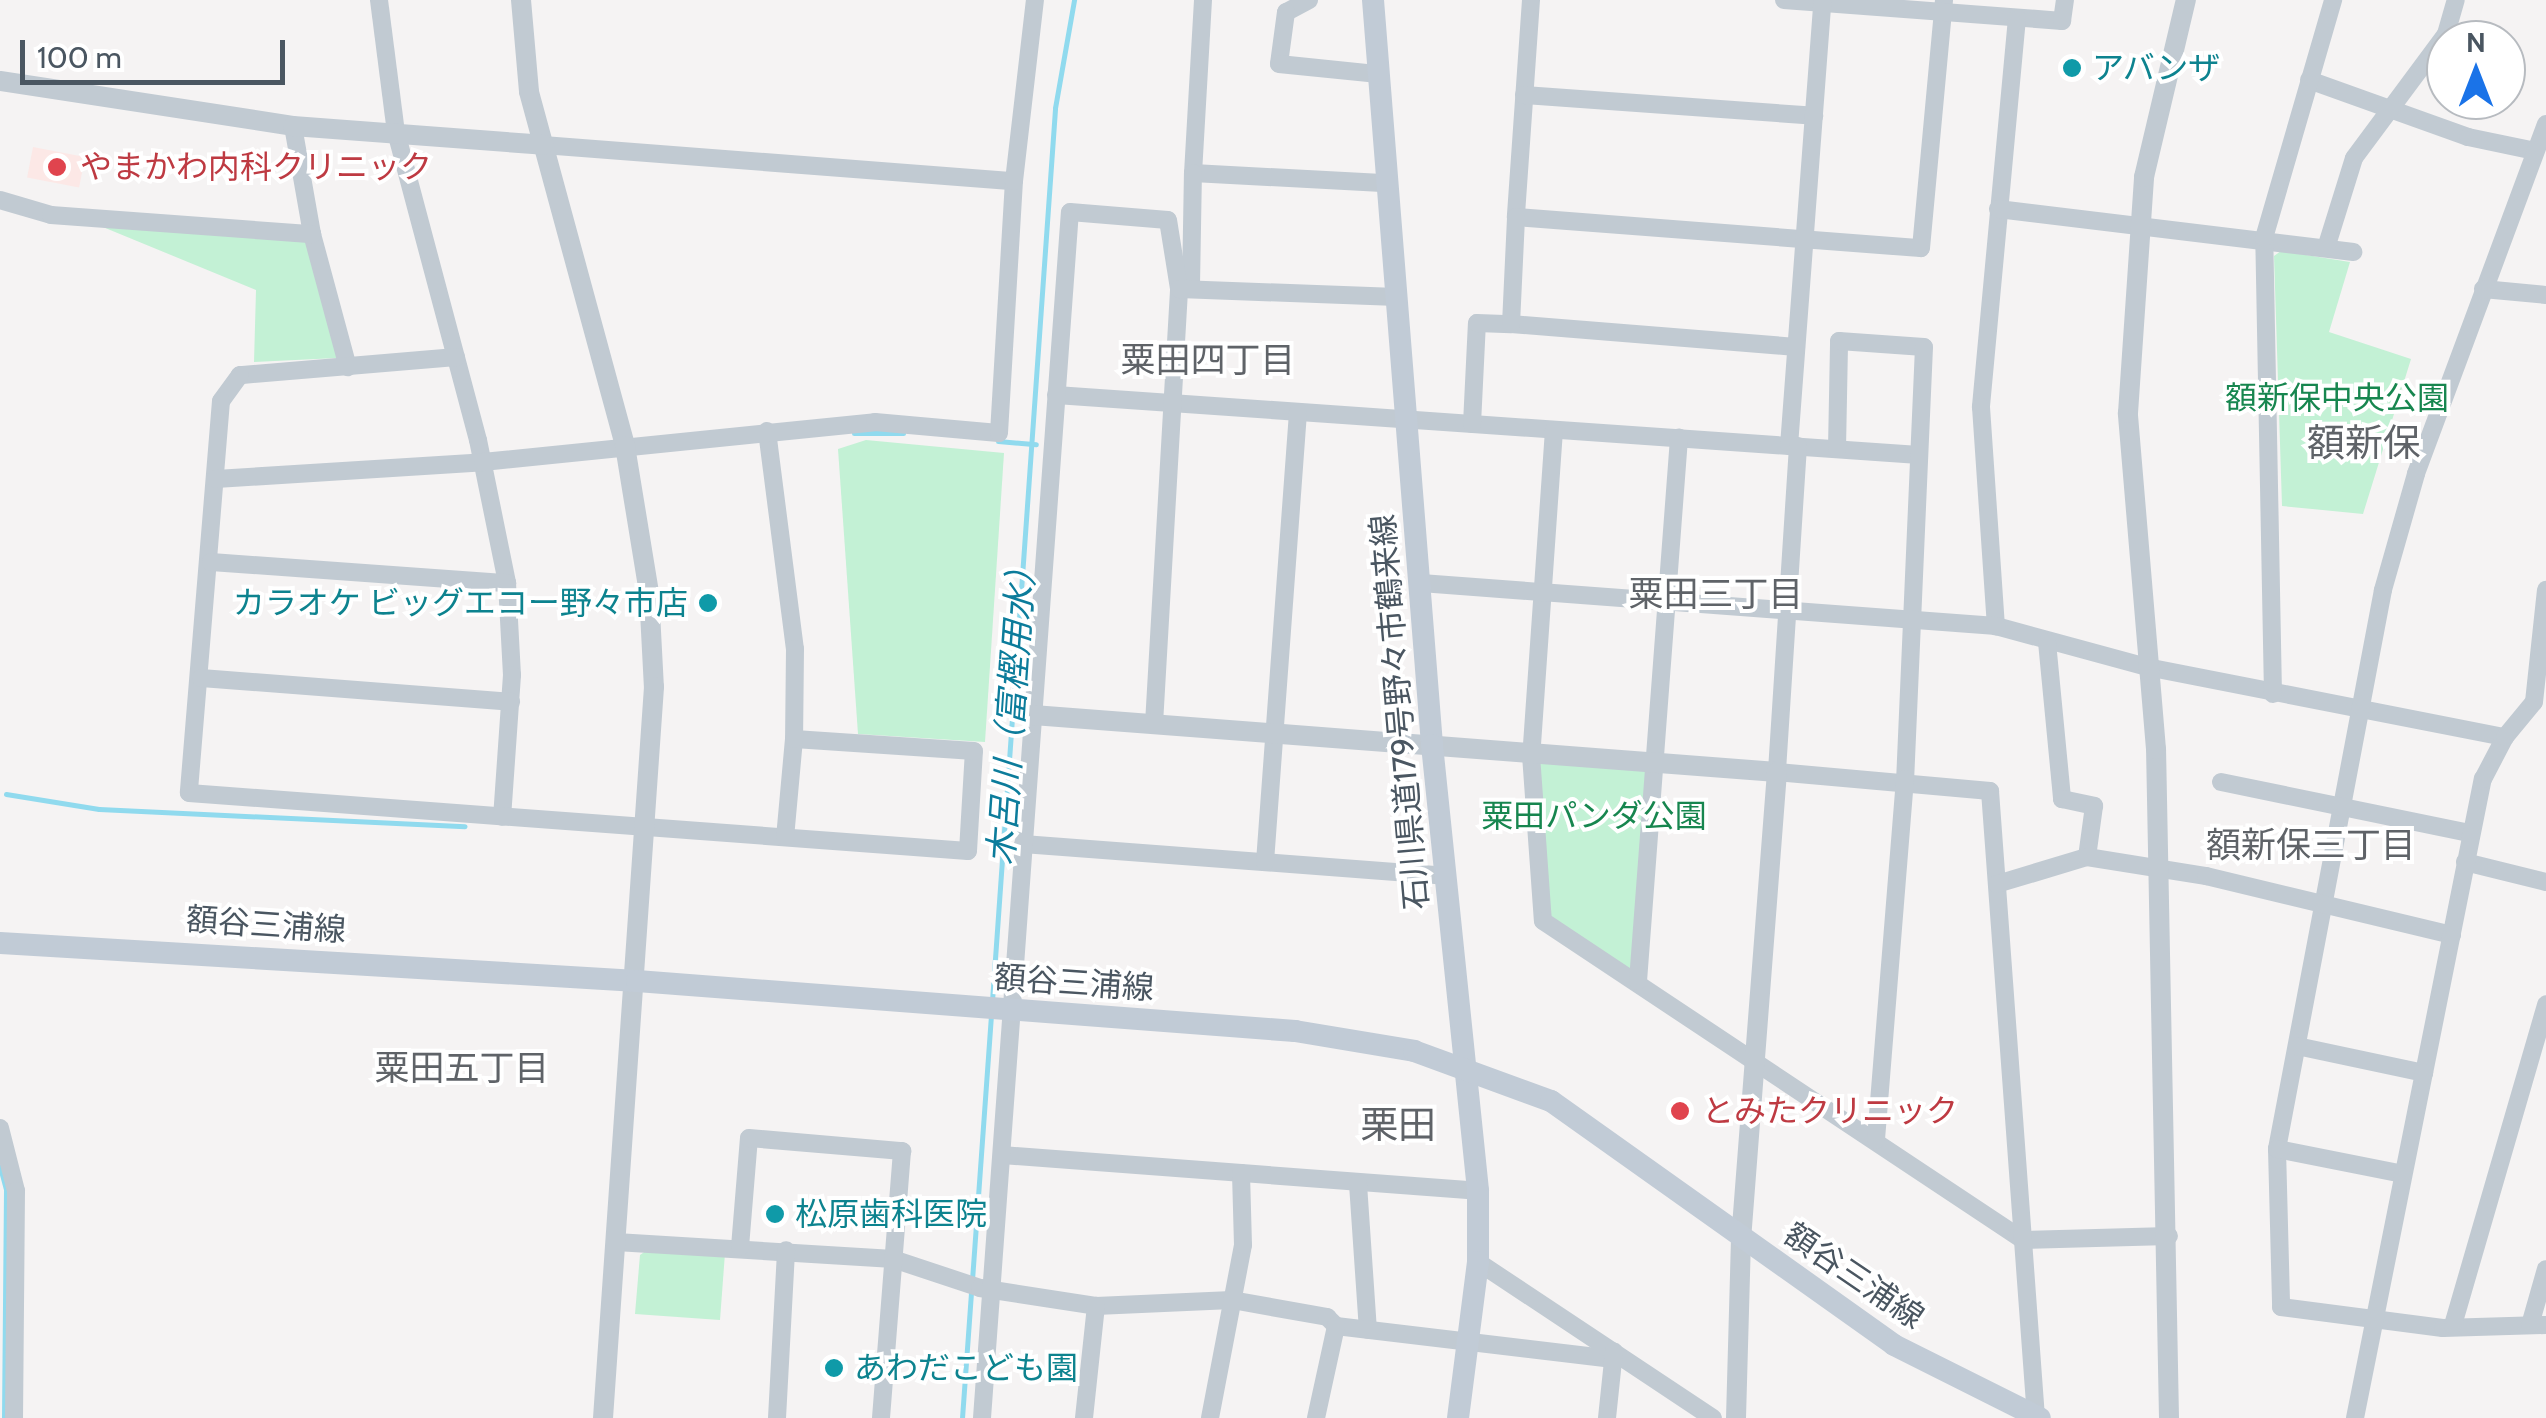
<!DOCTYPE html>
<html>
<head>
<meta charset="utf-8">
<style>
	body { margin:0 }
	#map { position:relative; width:2546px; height:1418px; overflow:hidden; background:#f5f3f3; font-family:Cabin,"Noto Sans JP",sans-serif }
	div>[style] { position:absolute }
	.medical>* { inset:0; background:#fce8e6; transform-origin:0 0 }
	.green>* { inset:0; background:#c3f1d5 }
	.stream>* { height:5px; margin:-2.5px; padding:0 2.5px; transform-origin:2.5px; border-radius:2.5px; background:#90daee }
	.minor>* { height:18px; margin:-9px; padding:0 9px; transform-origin:9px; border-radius:9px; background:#c1cad2 }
	.tertiary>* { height:20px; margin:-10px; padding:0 10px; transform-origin:10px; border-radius:10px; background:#c1cad2 }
	.secondary>* { height:22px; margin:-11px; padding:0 11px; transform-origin:11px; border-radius:11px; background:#c1cbd6 }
	.dots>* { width:28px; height:28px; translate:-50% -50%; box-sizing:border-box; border:5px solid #fff; border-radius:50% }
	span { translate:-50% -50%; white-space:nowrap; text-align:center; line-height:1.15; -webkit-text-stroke:8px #fff; paint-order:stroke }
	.culture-label { font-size:32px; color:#0d838f }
	.left { translate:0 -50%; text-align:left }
	.right { translate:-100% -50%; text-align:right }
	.health-label { font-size:32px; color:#be3a42 }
	.park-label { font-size:32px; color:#17864f }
	.street-label { font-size:32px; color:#4a5661 }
	.neighbourhood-label { font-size:35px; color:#5f6368 }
	.water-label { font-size:35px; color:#0c7c9b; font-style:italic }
	.quarter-label { font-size:38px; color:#5f6368 }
	.north { position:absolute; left:2426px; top:20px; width:100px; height:100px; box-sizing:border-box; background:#fff; border:2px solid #b7bbc0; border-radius:50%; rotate:0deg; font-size:28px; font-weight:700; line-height:40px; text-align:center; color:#4a5661 }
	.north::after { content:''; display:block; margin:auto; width:35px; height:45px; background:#1a73e8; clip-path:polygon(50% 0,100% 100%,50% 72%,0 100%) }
	.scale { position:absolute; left:20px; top:40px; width:265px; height:45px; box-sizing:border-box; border:5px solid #4a5661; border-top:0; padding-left:12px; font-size:30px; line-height:35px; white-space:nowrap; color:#4a5661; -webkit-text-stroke:8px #fff; paint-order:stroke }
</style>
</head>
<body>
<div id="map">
	<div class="medical">
		<div style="left:33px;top:147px;width:53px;height:31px;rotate:11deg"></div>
	</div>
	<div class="green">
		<div style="clip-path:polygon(98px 225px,306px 240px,337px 358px,254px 362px,256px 290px)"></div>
		<div style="clip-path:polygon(2281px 251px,2350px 262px,2329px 332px,2411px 359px,2363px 514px,2282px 506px,2274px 256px)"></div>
		<div style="clip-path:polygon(866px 440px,1004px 453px,985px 742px,858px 734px,838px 449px)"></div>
		<div style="clip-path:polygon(1531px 755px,1654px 763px,1638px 981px,1543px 921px)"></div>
		<div style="clip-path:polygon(650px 1248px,725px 1253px,720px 1320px,635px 1314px,640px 1255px)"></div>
	</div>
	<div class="stream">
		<div style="left:854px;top:433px;width:49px"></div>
		<div style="left:998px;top:441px;width:38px;rotate:5deg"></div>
		<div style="left:6px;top:794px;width:94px;rotate:9.2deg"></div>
		<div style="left:99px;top:809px;width:366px;rotate:2.7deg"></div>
		<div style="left:992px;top:1001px;width:895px;rotate:-85.96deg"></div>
		<div style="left:1055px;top:108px;width:110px;rotate:-80deg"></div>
		<div style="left:0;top:1167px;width:24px;rotate:75deg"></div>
		<div style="left:6px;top:1190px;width:228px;rotate:90.5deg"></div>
		<div style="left:972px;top:1280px;width:264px;rotate:-85.9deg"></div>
		<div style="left:962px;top:1418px;width:127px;rotate:-85.9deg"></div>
	</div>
	<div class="minor">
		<div style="left:379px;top:0;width:133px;rotate:82.7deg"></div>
		<div style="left:396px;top:132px;width:319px;rotate:75.1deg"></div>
		<div style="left:478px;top:440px;width:146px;rotate:78.5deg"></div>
		<div style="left:507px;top:583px;width:92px;rotate:86.9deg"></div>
		<div style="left:512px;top:675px;width:142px;rotate:94deg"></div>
		<div style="left:1203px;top:0;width:173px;rotate:93.3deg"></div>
		<div style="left:1193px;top:173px;width:194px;rotate:3deg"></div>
		<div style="left:1309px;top:0;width:26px;rotate:152deg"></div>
		<div style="left:1286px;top:12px;width:52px;rotate:97.7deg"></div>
		<div style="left:1279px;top:64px;width:100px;rotate:5.8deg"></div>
		<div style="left:1531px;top:0;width:218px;rotate:94deg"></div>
		<div style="left:1516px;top:217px;width:406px;rotate:4.4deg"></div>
		<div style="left:1921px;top:248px;width:249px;rotate:-84.7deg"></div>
		<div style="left:1784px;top:0;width:279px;rotate:4.3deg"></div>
		<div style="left:2062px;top:21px;width:21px;rotate:-82deg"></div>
		<div style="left:2017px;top:18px;width:391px;rotate:95.3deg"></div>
		<div style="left:1981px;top:407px;width:220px;rotate:86.1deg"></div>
		<div style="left:1996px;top:626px;width:156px;rotate:15.2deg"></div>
		<div style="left:2147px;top:667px;width:365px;rotate:11.1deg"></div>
		<div style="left:2309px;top:80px;width:169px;rotate:19.7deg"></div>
		<div style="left:2468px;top:137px;width:68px;rotate:11.8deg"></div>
		<div style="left:1524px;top:95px;width:291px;rotate:4.1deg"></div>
		<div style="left:2546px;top:124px;width:373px;rotate:110.4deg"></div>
		<div style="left:2416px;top:474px;width:121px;rotate:105.9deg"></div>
		<div style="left:2383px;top:590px;width:569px;rotate:100.74deg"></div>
		<div style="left:2277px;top:1149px;width:158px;rotate:88.5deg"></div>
		<div style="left:2281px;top:1307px;width:163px;rotate:7.4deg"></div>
		<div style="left:2443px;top:1328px;width:103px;rotate:-1.7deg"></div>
		<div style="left:293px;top:126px;width:110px;rotate:80deg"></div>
		<div style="left:312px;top:234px;width:138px;rotate:74.9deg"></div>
		<div style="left:543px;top:145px;width:472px;rotate:4.4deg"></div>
		<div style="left:0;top:200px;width:53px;rotate:16.4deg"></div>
		<div style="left:51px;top:215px;width:262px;rotate:4.2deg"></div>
		<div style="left:1998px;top:209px;width:358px;rotate:6.9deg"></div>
		<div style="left:2326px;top:248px;width:94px;rotate:-72.7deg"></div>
		<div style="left:2354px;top:158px;width:154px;rotate:-53.4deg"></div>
		<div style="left:2446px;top:34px;width:35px;rotate:-74deg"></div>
		<div style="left:1191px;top:285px;width:112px;rotate:-89deg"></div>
		<div style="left:2483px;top:289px;width:63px;rotate:5.4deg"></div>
		<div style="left:1511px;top:324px;width:286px;rotate:4.6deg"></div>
		<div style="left:456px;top:357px;width:217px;rotate:175.2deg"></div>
		<div style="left:240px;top:375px;width:32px;rotate:126deg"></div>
		<div style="left:221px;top:401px;width:393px;rotate:94.7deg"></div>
		<div style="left:189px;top:793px;width:781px;rotate:4.26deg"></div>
		<div style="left:968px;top:851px;width:100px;rotate:-86.6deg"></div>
		<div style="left:974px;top:751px;width:180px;rotate:-176.2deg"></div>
		<div style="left:794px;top:739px;width:98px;rotate:95.2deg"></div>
		<div style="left:1056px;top:395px;width:865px;rotate:3.98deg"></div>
		<div style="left:1472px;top:424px;width:101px;rotate:-87.2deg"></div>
		<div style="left:1477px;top:323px;width:34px;rotate:2deg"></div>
		<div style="left:1511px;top:324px;width:107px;rotate:-87.3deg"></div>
		<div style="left:1554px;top:430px;width:326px;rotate:94deg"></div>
		<div style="left:1531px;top:755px;width:166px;rotate:85.9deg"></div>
		<div style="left:1543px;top:921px;width:576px;rotate:33.61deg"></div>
		<div style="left:2023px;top:1240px;width:146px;rotate:-1.6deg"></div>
		<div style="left:767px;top:431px;width:220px;rotate:82.7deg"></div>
		<div style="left:795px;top:649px;width:90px;rotate:90.6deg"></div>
		<div style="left:1789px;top:446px;width:444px;rotate:-85.7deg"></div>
		<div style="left:1798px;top:446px;width:327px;rotate:93.7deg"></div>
		<div style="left:1777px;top:772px;width:214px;rotate:5.1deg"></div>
		<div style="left:1990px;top:791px;width:629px;rotate:85.8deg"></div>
		<div style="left:1837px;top:449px;width:108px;rotate:-88.9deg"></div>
		<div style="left:1839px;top:341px;width:85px;rotate:4deg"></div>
		<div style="left:1924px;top:347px;width:432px;rotate:92.5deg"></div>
		<div style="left:1905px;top:779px;width:362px;rotate:94.6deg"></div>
		<div style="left:216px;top:479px;width:268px;rotate:-3.6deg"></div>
		<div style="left:483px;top:462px;width:394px;rotate:-5.8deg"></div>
		<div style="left:875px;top:422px;width:124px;rotate:5.1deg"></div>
		<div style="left:999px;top:433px;width:252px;rotate:-86.6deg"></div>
		<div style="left:1014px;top:181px;width:182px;rotate:-83.4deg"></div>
		<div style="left:211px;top:562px;width:297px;rotate:4.1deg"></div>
		<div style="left:1421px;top:583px;width:577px;rotate:4.28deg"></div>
		<div style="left:2047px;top:642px;width:158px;rotate:84.5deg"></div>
		<div style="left:2062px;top:799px;width:33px;rotate:12deg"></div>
		<div style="left:2094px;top:806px;width:51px;rotate:97.8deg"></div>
		<div style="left:201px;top:678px;width:311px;rotate:4.4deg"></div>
		<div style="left:2273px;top:694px;width:456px;rotate:-91.1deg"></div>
		<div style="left:2264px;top:238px;width:248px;rotate:-73.8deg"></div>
		<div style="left:1154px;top:724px;width:436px;rotate:-86.7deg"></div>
		<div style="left:2221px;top:782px;width:254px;rotate:11.6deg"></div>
		<div style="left:1023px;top:844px;width:423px;rotate:4.3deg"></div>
		<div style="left:1265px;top:862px;width:451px;rotate:-85.8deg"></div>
		<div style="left:2465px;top:862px;width:83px;rotate:13.9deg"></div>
		<div style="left:1997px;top:884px;width:94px;rotate:-16.7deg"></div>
		<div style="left:2087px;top:857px;width:121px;rotate:9.1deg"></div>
		<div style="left:2206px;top:876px;width:253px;rotate:13.5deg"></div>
		<div style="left:1638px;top:981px;width:545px;rotate:-85.68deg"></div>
		<div style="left:2297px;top:1046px;width:130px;rotate:12deg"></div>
		<div style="left:2424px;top:1073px;width:300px;rotate:-78.7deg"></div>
		<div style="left:2483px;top:779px;width:47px;rotate:-62.4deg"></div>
		<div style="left:2505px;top:737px;width:45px;rotate:-50.4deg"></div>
		<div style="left:2534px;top:702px;width:113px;rotate:-83.9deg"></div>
		<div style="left:0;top:1128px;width:65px;rotate:75.7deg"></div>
		<div style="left:16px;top:1191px;width:227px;rotate:90.5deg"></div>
		<div style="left:2277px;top:1149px;width:128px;rotate:11.2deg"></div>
		<div style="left:1002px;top:1155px;width:477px;rotate:4.3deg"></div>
		<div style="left:1358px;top:1184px;width:146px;rotate:86.1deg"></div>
		<div style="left:616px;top:1242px;width:278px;rotate:3.5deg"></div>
		<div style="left:893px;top:1259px;width:92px;rotate:18.4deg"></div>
		<div style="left:980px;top:1288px;width:117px;rotate:8.8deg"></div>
		<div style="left:1096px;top:1306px;width:136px;rotate:-2.5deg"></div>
		<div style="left:1232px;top:1300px;width:97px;rotate:10.1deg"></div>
		<div style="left:1327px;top:1317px;width:13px;rotate:45deg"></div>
		<div style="left:1336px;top:1326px;width:277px;rotate:6.8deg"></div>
		<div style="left:740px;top:1247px;width:109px;rotate:-85.3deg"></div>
		<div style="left:749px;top:1138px;width:154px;rotate:4.9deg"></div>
		<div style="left:902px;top:1151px;width:268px;rotate:94.5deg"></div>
		<div style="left:1478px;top:1262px;width:282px;rotate:33.6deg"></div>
		<div style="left:2453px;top:1325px;width:334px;rotate:-73.8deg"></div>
		<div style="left:2530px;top:1325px;width:58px;rotate:-74.1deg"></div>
		<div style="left:777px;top:1418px;width:168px;rotate:-86.9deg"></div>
		<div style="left:982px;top:1418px;width:1209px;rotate:-85.83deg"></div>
		<div style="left:1070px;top:212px;width:98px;rotate:4.7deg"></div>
		<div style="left:1168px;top:220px;width:70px;rotate:80.9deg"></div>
		<div style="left:1179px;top:289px;width:218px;rotate:2.1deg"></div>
		<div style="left:1084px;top:1418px;width:113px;rotate:-83.9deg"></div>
		<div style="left:1210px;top:1418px;width:176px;rotate:-79.2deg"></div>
		<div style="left:1243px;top:1245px;width:72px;rotate:-91.6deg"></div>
		<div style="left:1316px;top:1418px;width:94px;rotate:-77.7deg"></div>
		<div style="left:1607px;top:1418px;width:67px;rotate:-84deg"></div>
		<div style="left:2355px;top:1418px;width:352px;rotate:-78.7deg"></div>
	</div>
	<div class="tertiary">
		<div style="left:521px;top:0;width:92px;rotate:85deg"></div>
		<div style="left:529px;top:92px;width:367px;rotate:74.8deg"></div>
		<div style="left:625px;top:446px;width:149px;rotate:80.7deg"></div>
		<div style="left:649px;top:593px;width:94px;rotate:87deg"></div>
		<div style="left:654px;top:687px;width:733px;rotate:93.99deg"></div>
		<div style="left:0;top:81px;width:296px;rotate:8.7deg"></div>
		<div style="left:293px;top:126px;width:251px;rotate:4.3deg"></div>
		<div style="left:1033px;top:715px;width:746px;rotate:4.38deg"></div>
		<div style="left:1777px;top:772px;width:468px;rotate:94.4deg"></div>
		<div style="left:1741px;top:1239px;width:179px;rotate:91.6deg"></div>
		<div style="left:2169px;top:1418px;width:669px;rotate:-91.11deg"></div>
		<div style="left:2156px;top:749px;width:337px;rotate:-94.8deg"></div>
		<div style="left:2128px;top:413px;width:237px;rotate:-86.1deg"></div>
		<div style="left:2144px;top:177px;width:182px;rotate:-76.7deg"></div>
	</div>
	<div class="secondary">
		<div style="left:1373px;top:0;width:747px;rotate:85.47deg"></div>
		<div style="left:1432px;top:745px;width:448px;rotate:84.1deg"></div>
		<div style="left:1478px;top:1191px;width:71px;rotate:90deg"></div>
		<div style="left:1478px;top:1262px;width:157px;rotate:97.3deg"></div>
		<div style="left:0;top:943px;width:638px;rotate:3.41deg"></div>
		<div style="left:637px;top:981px;width:660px;rotate:4.35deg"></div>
		<div style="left:1295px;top:1031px;width:121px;rotate:9.5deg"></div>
		<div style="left:1414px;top:1051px;width:146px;rotate:20.1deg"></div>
		<div style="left:1551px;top:1101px;width:421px;rotate:35.4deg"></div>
		<div style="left:1894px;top:1345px;width:163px;rotate:26.6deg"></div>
	</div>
	<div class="dots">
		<div style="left:2072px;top:68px;background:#0f9aa8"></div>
		<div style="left:57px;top:167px;background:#e0444e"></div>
		<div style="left:708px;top:603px;background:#0f9aa8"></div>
		<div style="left:1680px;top:1111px;background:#e0444e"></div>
		<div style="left:775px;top:1214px;background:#0f9aa8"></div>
		<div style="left:834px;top:1368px;background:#0f9aa8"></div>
	</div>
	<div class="culture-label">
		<span class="left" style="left:2092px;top:68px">アバンザ</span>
		<span class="right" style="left:688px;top:603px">カラオケ ビッグエコー野々市店</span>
		<span class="left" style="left:795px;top:1214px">松原歯科医院</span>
		<span class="left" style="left:854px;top:1368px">あわだこども園</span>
	</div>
	<div class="health-label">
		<span class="left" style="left:80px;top:167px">やまかわ内科クリニック</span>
		<span class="left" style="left:1702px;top:1111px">とみたクリニック</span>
	</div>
	<div class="park-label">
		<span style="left:2337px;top:398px">額新保中央公園</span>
		<span style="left:1594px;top:816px">粟田パンダ公園</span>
	</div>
	<div class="street-label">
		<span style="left:1400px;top:712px;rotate:-95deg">石川県道179号野々市鶴来線</span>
		<span style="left:266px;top:925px;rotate:4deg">額谷三浦線</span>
		<span style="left:1074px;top:983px;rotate:4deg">額谷三浦線</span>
		<span style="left:1854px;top:1276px;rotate:34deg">額谷三浦線</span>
	</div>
	<div class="neighbourhood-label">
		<span style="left:1208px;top:360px">粟田四丁目</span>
		<span style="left:1716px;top:594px">粟田三丁目</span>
		<span style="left:2311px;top:845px">額新保三丁目</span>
		<span style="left:462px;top:1068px">粟田五丁目</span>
	</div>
	<div class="water-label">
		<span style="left:1012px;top:708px;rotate:-86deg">木呂川（富樫用水）</span>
	</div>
	<div class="quarter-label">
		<span style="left:2364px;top:443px">額新保</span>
		<span style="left:1398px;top:1125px">栗田</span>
	</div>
	<div class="north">N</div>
	<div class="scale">100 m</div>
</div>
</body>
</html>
